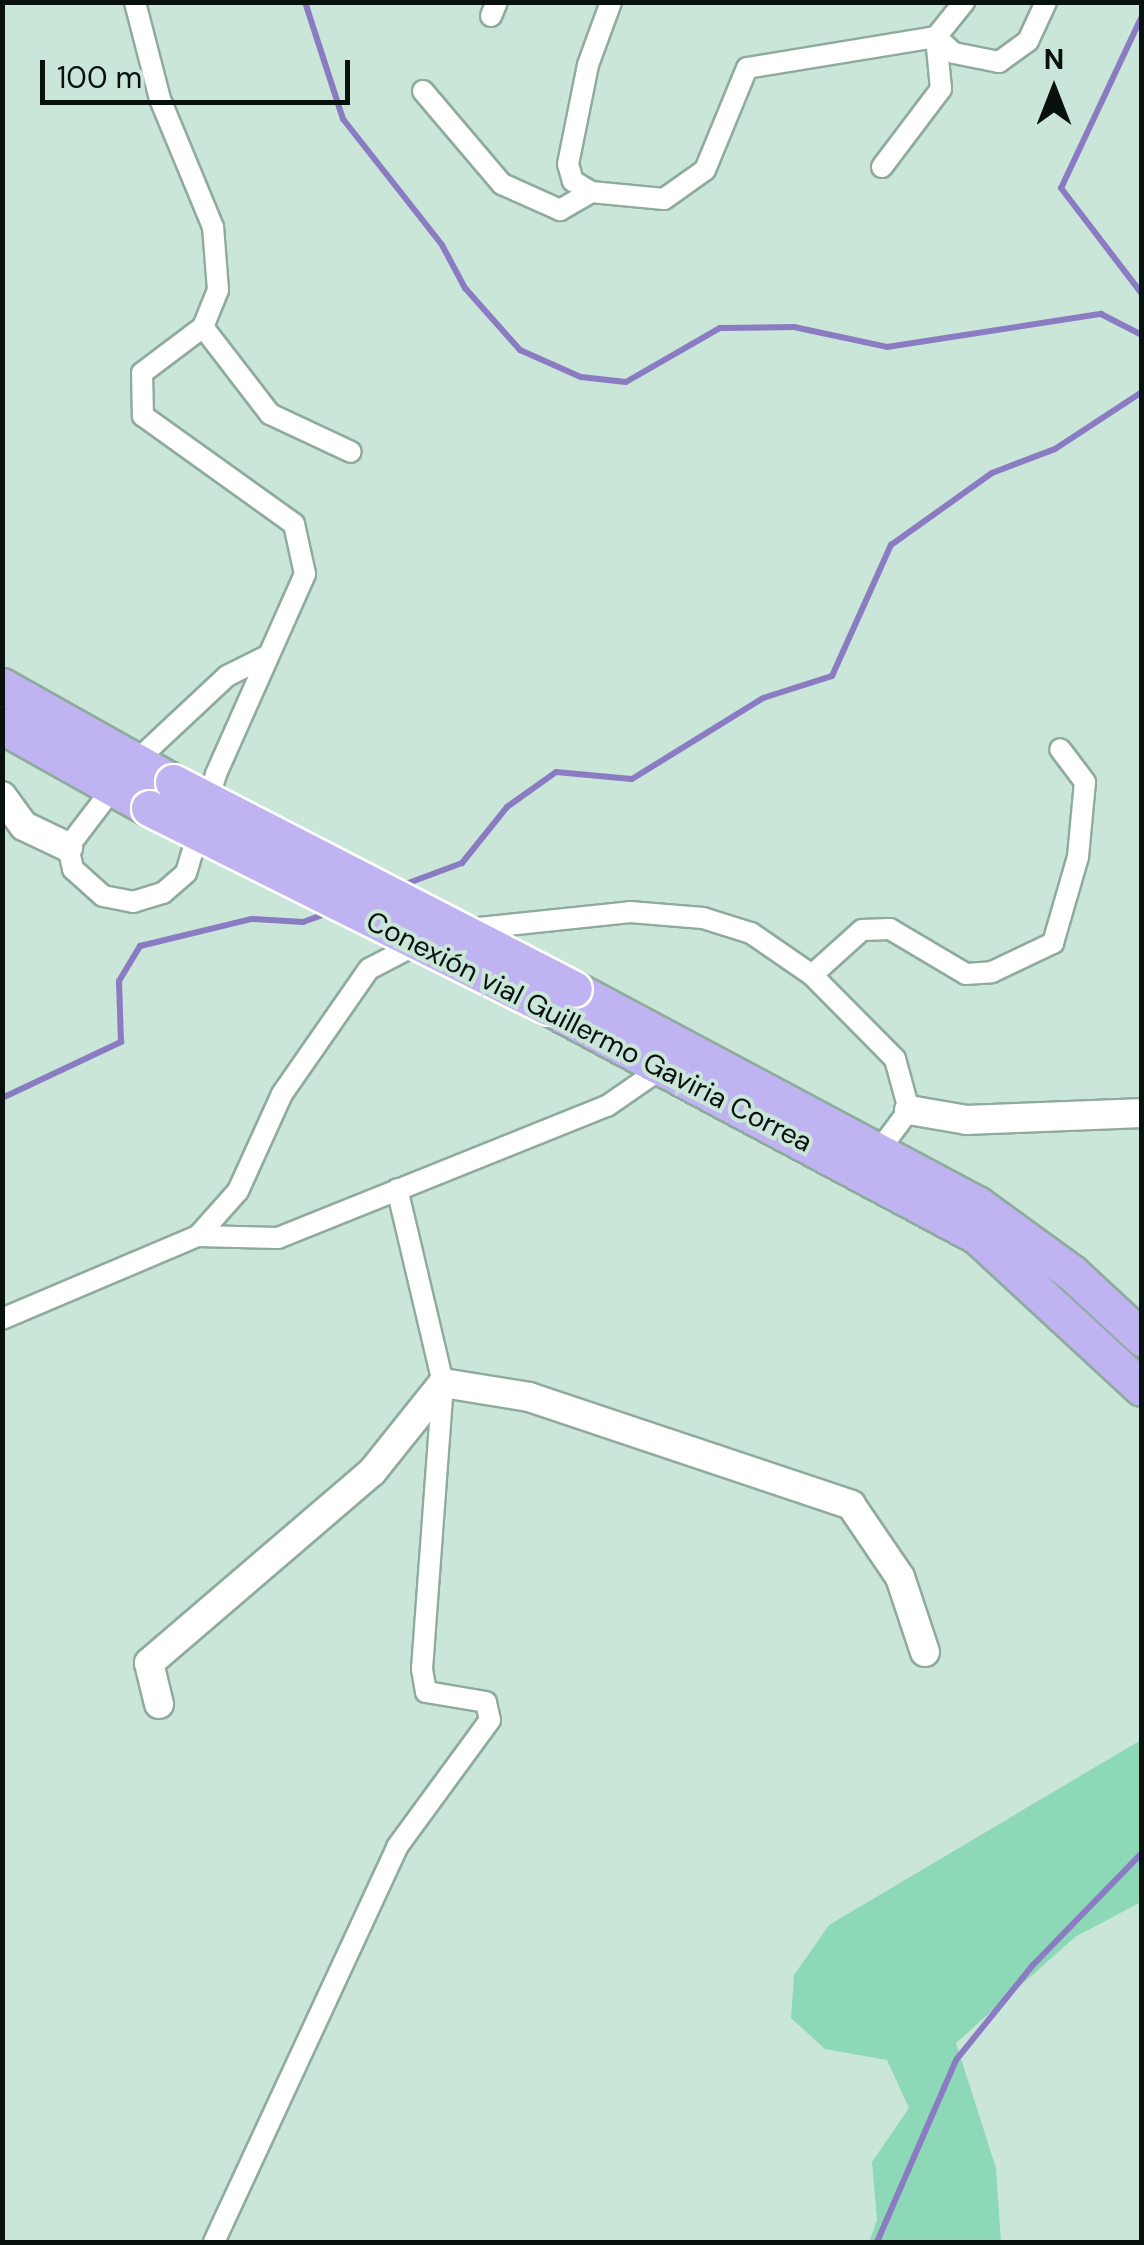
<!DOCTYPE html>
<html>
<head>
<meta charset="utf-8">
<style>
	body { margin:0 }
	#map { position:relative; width:1144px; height:2245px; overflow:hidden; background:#c9e6d8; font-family:"DM Sans",sans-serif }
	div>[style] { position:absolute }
	.green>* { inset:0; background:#8dd8b6 }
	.stream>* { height:6px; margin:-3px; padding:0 3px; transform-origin:3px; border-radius:3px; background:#8b7bc2 }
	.roads { filter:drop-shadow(2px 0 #8fab9d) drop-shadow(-2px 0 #8fab9d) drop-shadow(0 2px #8fab9d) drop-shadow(0 -2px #8fab9d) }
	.minor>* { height:20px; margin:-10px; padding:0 10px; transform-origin:10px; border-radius:10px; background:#fff }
	.tertiary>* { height:28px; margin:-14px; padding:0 14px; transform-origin:14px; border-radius:14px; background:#fff }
	.trunk>* { height:35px; margin:-17.5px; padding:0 17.5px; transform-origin:17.5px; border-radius:17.5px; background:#c0b3f2 }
	.bridges { filter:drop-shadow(2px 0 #fff) drop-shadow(-2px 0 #fff) drop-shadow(0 2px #fff) drop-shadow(0 -2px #fff) }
	.trunk-bridge>* { height:35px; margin:-17.5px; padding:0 17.5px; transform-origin:17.5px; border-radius:17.5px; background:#c0b3f2 }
	span { translate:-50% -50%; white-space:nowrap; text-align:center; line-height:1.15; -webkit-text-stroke:8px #c9e6d8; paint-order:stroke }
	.street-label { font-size:28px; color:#08110d }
	.frame { position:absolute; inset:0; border:5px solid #08110d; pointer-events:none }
	.north { position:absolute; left:1004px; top:40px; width:100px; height:100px; -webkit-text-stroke:8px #c9e6d8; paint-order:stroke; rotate:0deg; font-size:28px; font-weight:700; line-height:40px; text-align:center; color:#08110d }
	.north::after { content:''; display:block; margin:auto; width:35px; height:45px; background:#08110d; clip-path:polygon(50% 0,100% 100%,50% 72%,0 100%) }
	.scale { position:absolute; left:40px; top:60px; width:310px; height:45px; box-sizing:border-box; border:5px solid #08110d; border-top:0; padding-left:12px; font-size:30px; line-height:35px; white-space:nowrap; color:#08110d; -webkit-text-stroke:8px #c9e6d8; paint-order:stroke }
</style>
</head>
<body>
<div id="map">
	<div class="green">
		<div style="clip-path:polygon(1141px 1740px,1141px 1902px,1075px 1937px,956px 2043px,996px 2168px,1001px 2242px,869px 2242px,877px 2220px,872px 2162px,909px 2108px,887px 2060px,825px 2049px,791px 2018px,794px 1975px,829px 1925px)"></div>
	</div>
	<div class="stream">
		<div style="left:305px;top:2px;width:123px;rotate:72deg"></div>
		<div style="left:343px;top:119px;width:160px;rotate:51.8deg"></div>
		<div style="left:442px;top:245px;width:49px;rotate:61.9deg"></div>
		<div style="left:465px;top:288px;width:83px;rotate:48.4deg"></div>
		<div style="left:520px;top:350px;width:67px;rotate:23.9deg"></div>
		<div style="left:581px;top:377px;width:45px;rotate:6.3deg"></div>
		<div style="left:626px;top:382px;width:108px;rotate:-29.9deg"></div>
		<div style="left:720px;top:328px;width:74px;rotate:-0.8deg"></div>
		<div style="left:794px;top:327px;width:95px;rotate:12.1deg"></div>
		<div style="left:887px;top:347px;width:217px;rotate:-8.8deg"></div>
		<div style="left:1101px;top:314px;width:46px;rotate:27.1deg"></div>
		<div style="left:1142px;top:16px;width:190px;rotate:115.2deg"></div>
		<div style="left:1061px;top:188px;width:133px;rotate:52.6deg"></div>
		<div style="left:403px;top:885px;width:63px;rotate:-20.4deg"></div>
		<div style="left:462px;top:863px;width:72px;rotate:-51.2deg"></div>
		<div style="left:507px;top:807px;width:60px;rotate:-35.5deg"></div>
		<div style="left:556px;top:772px;width:76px;rotate:5.3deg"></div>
		<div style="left:632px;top:779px;width:154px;rotate:-31.7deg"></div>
		<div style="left:763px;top:698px;width:72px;rotate:-17.7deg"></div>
		<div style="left:832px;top:676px;width:144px;rotate:-65.8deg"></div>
		<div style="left:891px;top:545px;width:124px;rotate:-35.5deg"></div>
		<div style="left:992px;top:473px;width:67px;rotate:-20.9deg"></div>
		<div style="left:1055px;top:449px;width:104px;rotate:-33.2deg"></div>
		<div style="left:2px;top:1098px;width:132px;rotate:-25.2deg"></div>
		<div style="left:121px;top:1042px;width:61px;rotate:-91.9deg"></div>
		<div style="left:119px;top:981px;width:41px;rotate:-59deg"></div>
		<div style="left:140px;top:946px;width:115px;rotate:-13.6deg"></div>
		<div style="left:252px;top:919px;width:51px;rotate:3.4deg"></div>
		<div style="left:303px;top:922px;width:29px;rotate:-20deg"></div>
		<div style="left:877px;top:2242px;width:198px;rotate:-66.5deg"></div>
		<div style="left:956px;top:2060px;width:122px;rotate:-51deg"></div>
		<div style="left:1033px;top:1965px;width:156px;rotate:-45.8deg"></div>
	</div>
	<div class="roads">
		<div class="minor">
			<div style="left:611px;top:2px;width:67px;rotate:110.1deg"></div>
			<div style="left:588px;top:65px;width:101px;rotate:101.4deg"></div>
			<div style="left:568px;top:164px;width:18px;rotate:74deg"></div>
			<div style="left:573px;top:181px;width:21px;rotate:31deg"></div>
			<div style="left:591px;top:192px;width:73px;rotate:5.5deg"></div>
			<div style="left:664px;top:199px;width:50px;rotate:-35.3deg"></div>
			<div style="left:705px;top:170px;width:110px;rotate:-67.6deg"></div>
			<div style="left:747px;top:68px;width:192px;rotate:-9.3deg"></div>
			<div style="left:936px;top:37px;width:45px;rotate:-51.3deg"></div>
			<div style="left:491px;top:16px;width:15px;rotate:-67deg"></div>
			<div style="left:936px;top:37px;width:24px;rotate:42deg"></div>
			<div style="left:954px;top:53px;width:46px;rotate:11.3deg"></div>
			<div style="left:999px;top:62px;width:36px;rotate:-36deg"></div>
			<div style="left:1028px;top:41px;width:43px;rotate:-65.2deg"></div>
			<div style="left:423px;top:91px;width:122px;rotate:49.7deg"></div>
			<div style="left:502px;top:184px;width:64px;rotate:24.1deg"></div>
			<div style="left:560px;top:210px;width:36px;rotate:-30deg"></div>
			<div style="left:882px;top:167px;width:98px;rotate:-52.9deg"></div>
			<div style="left:941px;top:89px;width:52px;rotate:-95.5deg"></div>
			<div style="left:203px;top:327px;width:110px;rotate:52.4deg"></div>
			<div style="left:270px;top:414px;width:89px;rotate:25.1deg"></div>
			<div style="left:134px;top:763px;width:127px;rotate:-43.1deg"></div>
			<div style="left:227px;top:676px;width:45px;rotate:-26.6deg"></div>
			<div style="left:113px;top:788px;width:74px;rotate:127.3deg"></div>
			<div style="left:68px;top:847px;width:23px;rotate:77deg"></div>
			<div style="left:73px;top:869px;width:40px;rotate:42deg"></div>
			<div style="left:103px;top:896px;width:31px;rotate:11deg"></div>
			<div style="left:133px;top:902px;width:31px;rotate:-17deg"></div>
			<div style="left:163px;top:893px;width:30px;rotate:-41deg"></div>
			<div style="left:186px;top:873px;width:103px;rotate:-73.1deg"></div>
			<div style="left:216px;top:774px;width:219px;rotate:-66deg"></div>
			<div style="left:305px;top:574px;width:51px;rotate:-102.4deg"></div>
			<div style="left:294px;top:524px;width:186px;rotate:-144.4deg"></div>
			<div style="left:143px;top:416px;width:43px;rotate:-91.3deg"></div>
			<div style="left:142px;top:373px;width:76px;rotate:-37deg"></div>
			<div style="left:203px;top:327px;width:40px;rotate:-68deg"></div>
			<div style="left:218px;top:290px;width:63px;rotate:-94.5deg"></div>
			<div style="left:213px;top:227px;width:139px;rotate:-112.5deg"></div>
			<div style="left:160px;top:99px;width:100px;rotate:-104.5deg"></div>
			<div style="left:460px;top:930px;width:171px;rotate:-6deg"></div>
			<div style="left:630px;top:912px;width:73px;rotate:4.7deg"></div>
			<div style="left:703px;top:918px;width:50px;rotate:17.4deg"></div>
			<div style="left:751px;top:933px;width:74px;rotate:34.5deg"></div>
			<div style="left:812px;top:975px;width:118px;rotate:45.3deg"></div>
			<div style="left:895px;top:1059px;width:53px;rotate:74.6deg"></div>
			<div style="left:909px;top:1110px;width:49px;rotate:126.6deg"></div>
			<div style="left:812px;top:975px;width:67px;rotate:-42deg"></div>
			<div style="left:862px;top:930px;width:28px;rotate:-2deg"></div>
			<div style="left:890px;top:929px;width:88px;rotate:30.6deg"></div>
			<div style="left:966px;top:974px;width:26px;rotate:-4deg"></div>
			<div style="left:992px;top:972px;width:68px;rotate:-25.4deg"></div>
			<div style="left:1053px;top:943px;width:90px;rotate:-73.8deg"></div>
			<div style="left:1078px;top:857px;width:75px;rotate:-84.7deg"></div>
			<div style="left:1085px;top:782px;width:41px;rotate:-127.1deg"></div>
			<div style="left:198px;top:1236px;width:80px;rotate:1.4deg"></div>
			<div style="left:278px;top:1238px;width:354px;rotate:-21.9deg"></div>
			<div style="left:607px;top:1106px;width:63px;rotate:-34.7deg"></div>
			<div style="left:2px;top:1319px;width:213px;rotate:-23deg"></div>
			<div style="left:198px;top:1236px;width:60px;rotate:-48.4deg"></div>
			<div style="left:238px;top:1191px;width:107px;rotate:-65.6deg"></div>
			<div style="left:282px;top:1094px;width:152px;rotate:-55.2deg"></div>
			<div style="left:369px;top:969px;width:61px;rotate:-27.4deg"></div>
			<div style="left:214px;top:2242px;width:435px;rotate:-65.1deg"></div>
			<div style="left:397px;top:1847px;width:157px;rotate:-53.8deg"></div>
			<div style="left:490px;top:1720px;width:18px;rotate:-103deg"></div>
			<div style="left:486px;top:1702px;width:61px;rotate:-170.5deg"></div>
			<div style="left:426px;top:1692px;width:23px;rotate:-100deg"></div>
			<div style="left:422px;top:1669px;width:287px;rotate:-85.8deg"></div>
			<div style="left:443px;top:1383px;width:199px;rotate:-103.3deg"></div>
		</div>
		<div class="tertiary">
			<div style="left:2px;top:796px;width:37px;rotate:54deg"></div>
			<div style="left:24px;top:826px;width:49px;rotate:25.5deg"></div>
			<div style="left:909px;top:1110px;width:59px;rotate:9.8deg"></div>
			<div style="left:967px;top:1120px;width:175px;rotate:-2.3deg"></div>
			<div style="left:159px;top:1704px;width:42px;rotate:-103.7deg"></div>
			<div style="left:149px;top:1663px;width:294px;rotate:-40.6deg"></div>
			<div style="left:372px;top:1472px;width:114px;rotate:-51.4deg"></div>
			<div style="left:443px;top:1383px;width:87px;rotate:9.2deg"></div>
			<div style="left:529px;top:1397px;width:340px;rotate:18.5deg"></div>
			<div style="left:851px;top:1505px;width:87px;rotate:55.8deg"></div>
			<div style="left:900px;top:1577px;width:79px;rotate:71.6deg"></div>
		</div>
		<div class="trunk">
			<div style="left:2px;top:686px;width:196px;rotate:29.3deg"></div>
			<div style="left:2px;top:726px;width:168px;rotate:29.2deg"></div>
			<div style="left:574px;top:989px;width:457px;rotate:28.1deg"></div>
			<div style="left:977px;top:1204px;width:117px;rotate:36deg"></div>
			<div style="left:1072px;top:1273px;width:96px;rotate:42.9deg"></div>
			<div style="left:548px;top:1007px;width:486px;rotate:28.1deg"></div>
			<div style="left:977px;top:1236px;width:224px;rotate:42.7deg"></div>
		</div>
	</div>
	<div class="bridges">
		<div class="trunk-bridge">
			<div style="left:173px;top:782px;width:451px;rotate:27.3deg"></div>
			<div style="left:149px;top:808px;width:446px;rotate:26.5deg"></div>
		</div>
	</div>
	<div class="street-label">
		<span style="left:589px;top:1032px;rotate:27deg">Conexión vial Guillermo Gaviria Correa</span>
	</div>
	<div class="frame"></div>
	<div class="north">N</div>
	<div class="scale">100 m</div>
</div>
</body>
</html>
